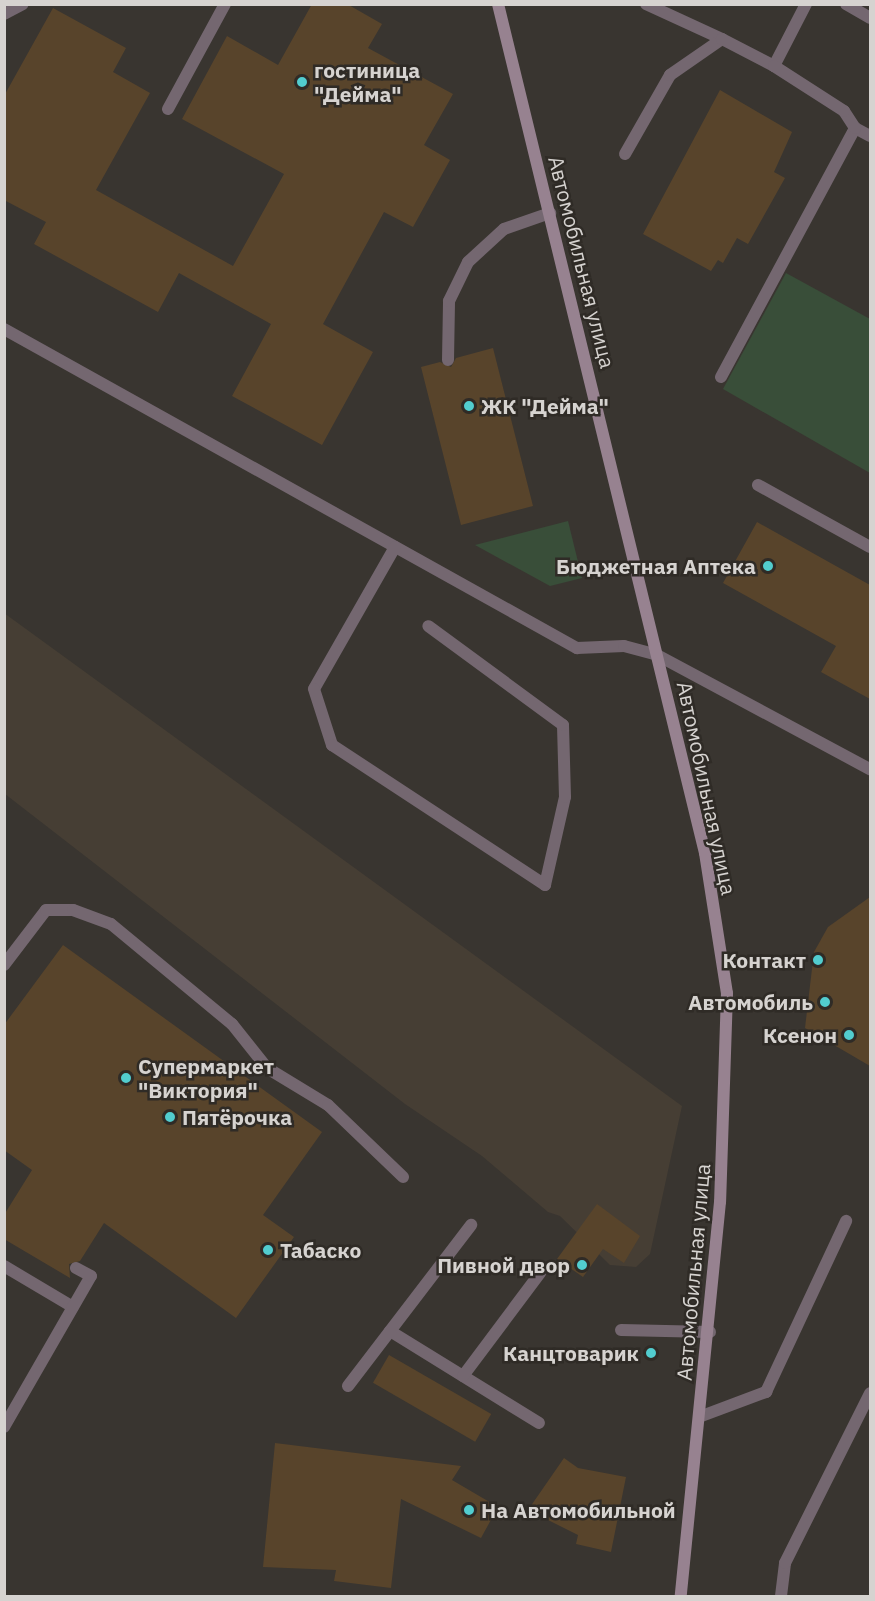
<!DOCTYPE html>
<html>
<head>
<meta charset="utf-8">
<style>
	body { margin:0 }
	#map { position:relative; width:875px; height:1601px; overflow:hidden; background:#393530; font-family:"IBM Plex Sans",sans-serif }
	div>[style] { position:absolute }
	.built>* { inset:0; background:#463e34 }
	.green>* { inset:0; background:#394e39 }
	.building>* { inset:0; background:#58442b; transform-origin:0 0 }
	.lane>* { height:12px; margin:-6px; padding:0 6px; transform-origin:6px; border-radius:6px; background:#746770 }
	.street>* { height:12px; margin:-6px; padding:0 6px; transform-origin:6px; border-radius:6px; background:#746770 }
	.secondary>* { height:12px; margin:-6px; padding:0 6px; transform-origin:6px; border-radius:6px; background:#978290 }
	.dots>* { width:16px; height:16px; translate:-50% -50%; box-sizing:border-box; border:3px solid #2f2b26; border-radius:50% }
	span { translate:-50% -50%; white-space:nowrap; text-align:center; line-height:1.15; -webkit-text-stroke:5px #2f2b26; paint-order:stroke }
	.poi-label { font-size:21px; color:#d6d3d0; font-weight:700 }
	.left { translate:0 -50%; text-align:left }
	.right { translate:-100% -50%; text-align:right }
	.street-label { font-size:21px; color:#d6d3d0 }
	.frame { position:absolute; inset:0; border:6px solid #d6d3d0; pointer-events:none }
</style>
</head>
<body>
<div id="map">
	<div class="built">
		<div style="clip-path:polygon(4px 613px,682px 1106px,650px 1254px,636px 1267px,610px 1265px,560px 1216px,548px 1212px,482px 1156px,405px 1104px,5px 794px)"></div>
	</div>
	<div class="green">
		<div style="clip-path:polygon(786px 273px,870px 319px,870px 473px,723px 389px)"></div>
		<div style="clip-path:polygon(568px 521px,582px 578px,550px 586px,475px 545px)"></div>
	</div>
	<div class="building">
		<div style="clip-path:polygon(312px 4px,347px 4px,382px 24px,368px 48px,453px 94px,424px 145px,450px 160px,413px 227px,384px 212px,323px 324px,373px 352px,322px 445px,232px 396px,271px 324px,179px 273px,158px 312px,34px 244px,46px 222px,4px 200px,4px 96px,53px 8px,126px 48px,113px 72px,150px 93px,96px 190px,233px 266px,284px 174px,182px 119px,227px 36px,278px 65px)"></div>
		<div style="clip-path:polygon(720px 90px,792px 132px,774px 172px,785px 178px,748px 244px,737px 238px,723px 263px,718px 260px,711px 271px,643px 234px)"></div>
		<div style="clip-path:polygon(493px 348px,533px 506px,461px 525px,421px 367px,440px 362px,451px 367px,456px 358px)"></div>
		<div style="clip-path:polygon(757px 522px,870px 585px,870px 699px,821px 672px,836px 646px,723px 583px)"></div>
		<div style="clip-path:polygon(870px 897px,870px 1066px,805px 1028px,814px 952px,828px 927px)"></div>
		<div style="clip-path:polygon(63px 945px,322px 1132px,263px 1215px,294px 1237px,236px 1318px,104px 1223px,80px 1261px,69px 1264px,70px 1278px,4px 1239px,4px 1215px,32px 1170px,4px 1150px,4px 1025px)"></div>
		<div style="clip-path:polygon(597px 1204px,640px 1236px,624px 1263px,603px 1249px,583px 1277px,557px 1259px)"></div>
		<div style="left:389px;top:1355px;width:118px;height:32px;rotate:30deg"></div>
		<div style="clip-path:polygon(275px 1443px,461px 1466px,452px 1480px,498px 1507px,481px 1538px,401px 1499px,391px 1588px,334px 1581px,336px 1570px,263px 1567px)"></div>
		<div style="clip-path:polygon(564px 1458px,578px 1468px,626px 1477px,611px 1552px,576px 1544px,578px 1535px,528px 1510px)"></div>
	</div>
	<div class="lane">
		<div style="left:646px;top:4px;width:84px;rotate:24.7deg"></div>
		<div style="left:4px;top:14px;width:21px;rotate:-28deg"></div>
		<div style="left:168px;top:109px;width:119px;rotate:-61.5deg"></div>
		<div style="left:855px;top:128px;width:17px;rotate:28deg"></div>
		<div style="left:625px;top:154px;width:91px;rotate:-60.3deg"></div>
		<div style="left:670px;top:75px;width:63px;rotate:-34.7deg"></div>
		<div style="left:722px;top:39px;width:59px;rotate:27.4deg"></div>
		<div style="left:774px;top:66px;width:70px;rotate:-62.7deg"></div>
		<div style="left:4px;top:329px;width:656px;rotate:29.11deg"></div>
		<div style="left:577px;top:648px;width:47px;rotate:-2.4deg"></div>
		<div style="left:624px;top:646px;width:34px;rotate:15deg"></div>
		<div style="left:657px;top:655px;width:242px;rotate:28.2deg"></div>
		<div style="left:448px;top:360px;width:59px;rotate:-89deg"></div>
		<div style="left:449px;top:301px;width:43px;rotate:-64deg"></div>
		<div style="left:468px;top:262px;width:49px;rotate:-42.5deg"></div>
		<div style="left:504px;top:229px;width:49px;rotate:-19.2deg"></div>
		<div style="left:721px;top:377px;width:283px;rotate:-61.7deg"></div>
		<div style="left:855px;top:128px;width:20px;rotate:-123deg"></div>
		<div style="left:844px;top:111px;width:83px;rotate:-147.3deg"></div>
		<div style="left:758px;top:485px;width:128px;rotate:29deg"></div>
		<div style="left:395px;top:547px;width:163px;rotate:119.7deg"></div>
		<div style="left:314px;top:689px;width:59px;rotate:72.2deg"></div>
		<div style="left:332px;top:745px;width:255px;rotate:33.3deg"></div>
		<div style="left:545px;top:885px;width:90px;rotate:-77.2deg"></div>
		<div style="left:565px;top:797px;width:72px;rotate:-91.6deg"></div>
		<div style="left:563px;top:725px;width:167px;rotate:-143.7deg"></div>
		<div style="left:4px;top:965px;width:69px;rotate:-52.6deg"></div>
		<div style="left:46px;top:910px;width:27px"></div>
		<div style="left:73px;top:910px;width:40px;rotate:20.2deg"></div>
		<div style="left:111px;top:924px;width:157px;rotate:39.6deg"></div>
		<div style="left:232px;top:1024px;width:56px;rotate:51.5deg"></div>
		<div style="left:267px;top:1068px;width:71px;rotate:31.2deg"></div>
		<div style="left:328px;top:1105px;width:104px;rotate:43.8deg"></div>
		<div style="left:4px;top:1266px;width:80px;rotate:30.7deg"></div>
		<div style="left:621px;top:1330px;width:89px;rotate:1.3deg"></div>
		<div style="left:390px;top:1331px;width:175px;rotate:31.7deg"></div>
		<div style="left:463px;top:1376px;width:129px;rotate:-53.2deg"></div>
		<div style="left:348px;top:1386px;width:203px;rotate:-52.6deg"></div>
		<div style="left:699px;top:1417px;width:72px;rotate:-20.5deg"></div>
		<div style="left:766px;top:1392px;width:189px;rotate:-64.9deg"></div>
		<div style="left:4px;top:1427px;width:174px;rotate:-60.1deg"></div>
		<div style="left:91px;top:1276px;width:17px;rotate:-152deg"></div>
		<div style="left:781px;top:1596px;width:33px;rotate:-83deg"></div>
		<div style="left:785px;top:1563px;width:190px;rotate:-63.4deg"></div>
	</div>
	<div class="street">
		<div style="left:846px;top:4px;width:28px;rotate:30deg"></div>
	</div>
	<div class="secondary">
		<div style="left:498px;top:4px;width:874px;rotate:76.3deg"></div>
		<div style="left:705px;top:853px;width:142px;rotate:81.1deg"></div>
		<div style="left:727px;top:993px;width:209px;rotate:91.9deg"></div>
		<div style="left:720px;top:1202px;width:396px;rotate:95.7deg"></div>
	</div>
	<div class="dots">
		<div style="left:302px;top:82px;background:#52cdcf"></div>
		<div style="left:469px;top:406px;background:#52cdcf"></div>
		<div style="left:768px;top:566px;background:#52cdcf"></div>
		<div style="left:818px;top:960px;background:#52cdcf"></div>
		<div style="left:825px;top:1002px;background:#52cdcf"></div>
		<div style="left:849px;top:1035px;background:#52cdcf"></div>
		<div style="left:126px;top:1078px;background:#52cdcf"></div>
		<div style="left:170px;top:1117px;background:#52cdcf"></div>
		<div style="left:268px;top:1250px;background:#52cdcf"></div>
		<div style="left:582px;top:1265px;background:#52cdcf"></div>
		<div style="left:651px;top:1353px;background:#52cdcf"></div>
		<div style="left:469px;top:1510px;background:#52cdcf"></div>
	</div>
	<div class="poi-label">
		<span class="left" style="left:314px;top:82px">гостиница<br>"Дейма"</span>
		<span class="left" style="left:481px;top:406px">ЖК "Дейма"</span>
		<span class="right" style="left:756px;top:566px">Бюджетная Аптека</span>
		<span class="right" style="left:806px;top:960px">Контакт</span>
		<span class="right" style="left:813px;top:1002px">Автомобиль</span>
		<span class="right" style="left:837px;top:1035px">Ксенон</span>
		<span class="left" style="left:138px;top:1078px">Супермаркет<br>"Виктория"</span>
		<span class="left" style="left:182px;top:1117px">Пятёрочка</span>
		<span class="left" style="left:280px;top:1250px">Табаско</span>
		<span class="right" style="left:570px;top:1265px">Пивной двор</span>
		<span class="right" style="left:639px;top:1353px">Канцтоварик</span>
		<span class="left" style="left:481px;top:1510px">На Автомобильной</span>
	</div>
	<div class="street-label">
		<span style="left:582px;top:262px;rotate:76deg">Автомобильная улица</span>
		<span style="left:707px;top:788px;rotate:78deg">Автомобильная улица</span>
		<span style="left:693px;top:1272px;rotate:-85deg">Автомобильная улица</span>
	</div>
	<div class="frame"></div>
</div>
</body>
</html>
